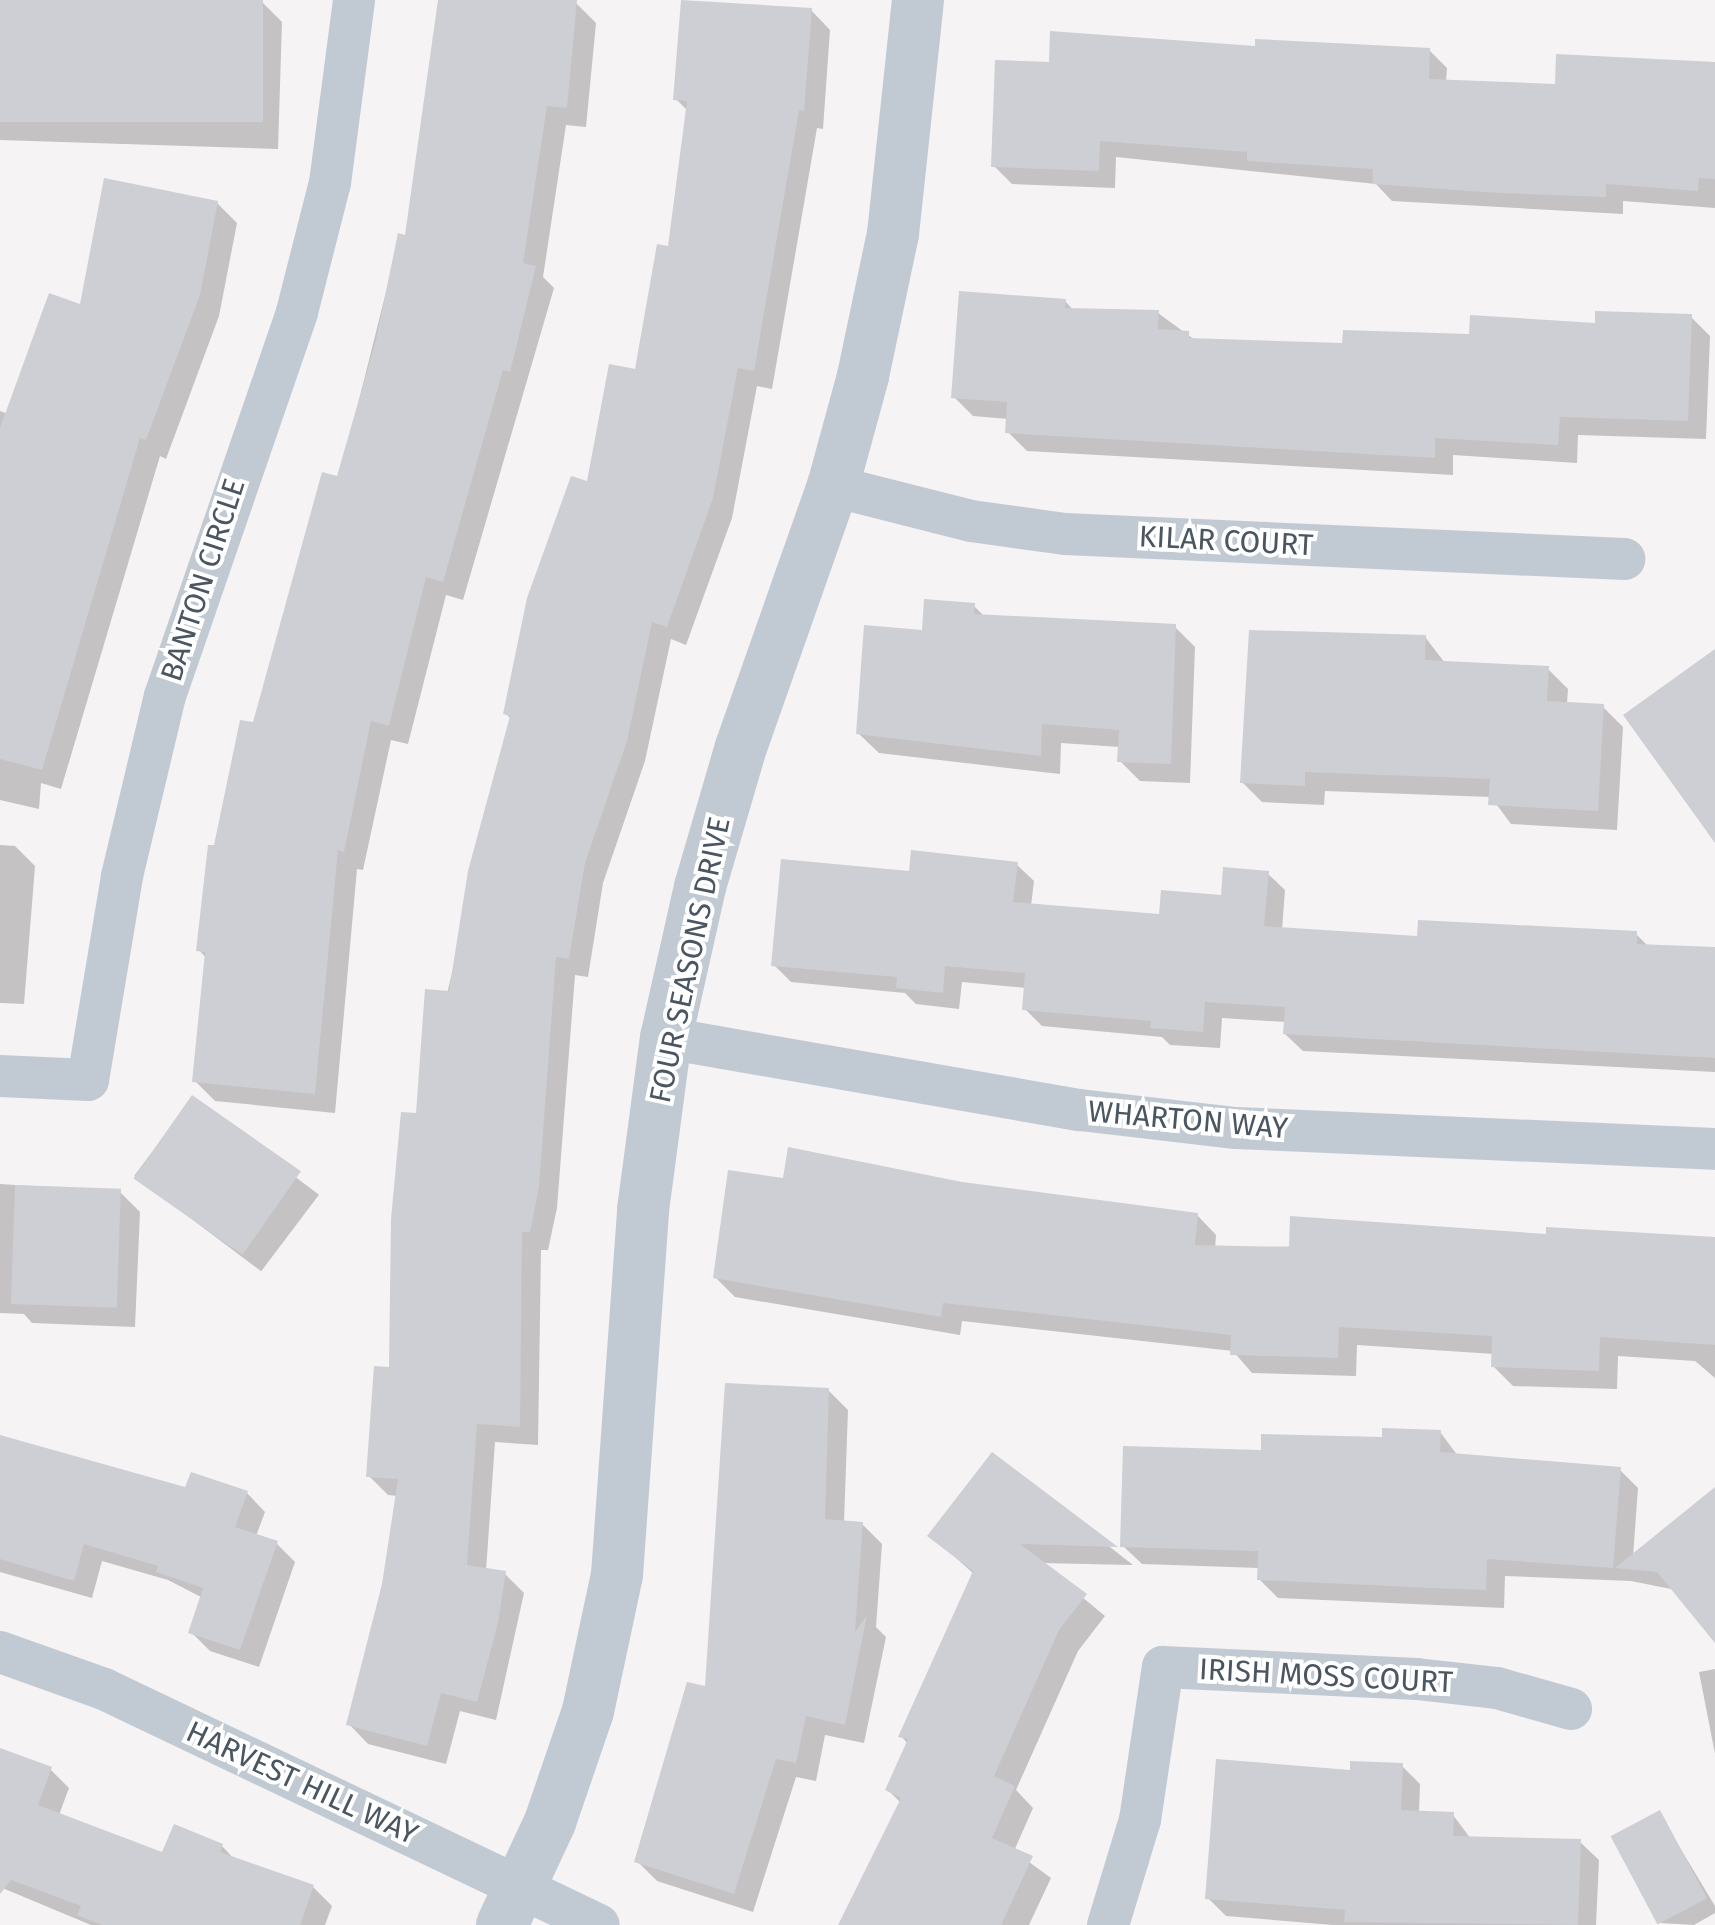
<!DOCTYPE html>
<html>
<head>
<meta charset="utf-8">
<style>
	body { margin:0 }
	#map { position:relative; width:1715px; height:1925px; overflow:hidden; background:#f5f3f3; font-family:"Fira Sans",sans-serif }
	div>[style] { position:absolute }
	.shadow>* { inset:0; background:#0003; transform-origin:0 0 }
	.building>* { inset:0; background:#cdcfd5; transform-origin:0 0 }
	.minor>* { height:42px; margin:-21px; padding:0 21px; transform-origin:21px; border-radius:21px; background:#c1cad2 }
	.tertiary>* { height:52px; margin:-26px; padding:0 26px; transform-origin:26px; border-radius:26px; background:#c1cad2 }
	span { translate:-50% -50%; white-space:nowrap; text-align:center; line-height:1.15; -webkit-text-stroke:8px #fff; paint-order:stroke }
	.street-label { font-size:30px; color:#4a5661 }
</style>
</head>
<body>
<div id="map">
	<div class="shadow">
		<div style="clip-path:polygon(0 0,262px 2px,282px 22px,278px 149px,0 140px)"></div>
		<div style="clip-path:polygon(440px 0,576px 3px,596px 23px,586px 127px,566px 125px,543px 277px,554px 288px,463px 600px,446px 595px,408px 744px,391px 740px,363px 870px,357px 869px,335px 1113px,215px 1101px,195px 1081px,207px 959px,199px 950px,216px 848px,339px 480px,400px 236px,407px 238px)"></div>
		<div style="clip-path:polygon(811px 10px,830px 30px,823px 129px,817px 128px,772px 389px,757px 386px,732px 518px,686px 645px,671px 639px,645px 761px,603px 883px,588px 977px,575px 975px,557px 1208px,548px 1250px,541px 1250px,538px 1445px,495px 1442px,486px 1571px,505px 1574px,524px 1593px,496px 1720px,460px 1711px,446px 1764px,368px 1744px,349px 1724px,384px 1585px,398px 1496px,388px 1495px,369px 1476px,391px 1370px,418px 1116px,512px 720px,505px 713px,637px 372px,670px 249px,688px 111px,676px 99px)"></div>
		<div style="clip-path:polygon(1257px 49px,1429px 50px,1447px 68px,1446px 82px,1558px 86px,1715px 64px,1715px 208px,1623px 201px,1623px 214px,1392px 201px,1376px 184px,1116px 157px,1115px 188px,1012px 184px,994px 166px,1051px 65px)"></div>
		<div style="clip-path:polygon(217px 203px,237px 223px,219px 316px,166px 459px,160px 456px,61px 789px,41px 783px,39px 809px,0 800px,0 411px,8px 414px)"></div>
		<div style="clip-path:polygon(1065px 301px,1074px 311px,1158px 313px,1195px 340px,1345px 346px,1691px 317px,1710px 336px,1706px 439px,1578px 435px,1577px 463px,1453px 455px,1453px 475px,1027px 451px,1008px 432px,1009px 419px,973px 416px,954px 397px)"></div>
		<div style="clip-path:polygon(974px 606px,985px 617px,1175px 627px,1195px 647px,1190px 783px,1140px 781px,1120px 761px,1120px 747px,1061px 743px,1060px 774px,879px 753px,858px 733px,924px 633px)"></div>
		<div style="clip-path:polygon(1425px 637px,1445px 663px,1548px 669px,1568px 689px,1567px 704px,1603px 707px,1623px 727px,1617px 830px,1511px 824px,1491px 797px,1325px 791px,1324px 805px,1262px 802px,1242px 782px)"></div>
		<div style="clip-path:polygon(0 845px,15px 846px,35px 866px,24px 1004px,0 1003px)"></div>
		<div style="clip-path:polygon(1016px 864px,1034px 881px,1031px 906px,1162px 917px,1223px 898px,1267px 873px,1285px 890px,1282px 930px,1419px 939px,1636px 934px,1649px 947px,1715px 950px,1715px 1072px,1303px 1051px,1285px 1034px,1286px 1022px,1222px 1018px,1220px 1048px,1170px 1045px,1162px 1037px,1042px 1026px,1025px 1009px,1027px 988px,962px 982px,959px 1009px,916px 1004px,905px 993px,791px 982px,774px 965px,911px 874px)"></div>
		<div style="left:192px;top:1099px;width:159px;height:96px;rotate:37deg"></div>
		<div style="clip-path:polygon(790px 1150px,961px 1184px,1197px 1215px,1216px 1235px,1215px 1248px,1715px 1238px,1715px 1378px,1695px 1361px,1618px 1356px,1617px 1389px,1513px 1386px,1493px 1366px,1494px 1354px,1357px 1345px,1356px 1376px,1252px 1373px,1233px 1351px,962px 1321px,960px 1335px,735px 1297px,715px 1277px,785px 1181px)"></div>
		<div style="clip-path:polygon(0 1184px,120px 1192px,140px 1212px,135px 1327px,32px 1323px,24px 1314px,0 1313px)"></div>
		<div style="clip-path:polygon(828px 1390px,848px 1410px,844px 1523px,862px 1524px,882px 1544px,876px 1627px,886px 1637px,864px 1743px,825px 1735px,816px 1781px,796px 1777px,753px 1912px,657px 1881px,637px 1861px)"></div>
		<div style="clip-path:polygon(1440px 1432px,1458px 1456px,1620px 1470px,1638px 1488px,1633px 1557px,1715px 1490px,1715px 1637px,1676px 1590px,1631px 1581px,1505px 1576px,1504px 1608px,1278px 1598px,1259px 1579px,1260px 1568px,1142px 1564px,1123px 1546px,1263px 1453px)"></div>
		<div style="clip-path:polygon(0 1436px,187px 1491px,247px 1493px,265px 1512px,256px 1536px,276px 1543px,295px 1562px,259px 1667px,210px 1651px,191px 1632px,203px 1598px,168px 1580px,102px 1561px,92px 1598px,0 1572px)"></div>
		<div style="clip-path:polygon(992px 1455px,1133px 1565px,1041px 1563px,1105px 1616px,1078px 1651px,1016px 1790px,1033px 1808px,1014px 1851px,1051px 1878px,1029px 1925px,840px 1925px,901px 1803px,888px 1790px,908px 1744px,901px 1736px,974px 1574px,931px 1536px)"></div>
		<div style="clip-path:polygon(1715px 1669px,1715px 1754px,1699px 1672px)"></div>
		<div style="clip-path:polygon(0 1763px,50px 1769px,69px 1788px,59px 1815px,164px 1856px,222px 1846px,236px 1861px,313px 1887px,332px 1906px,325px 1925px,91px 1925px,0 1887px)"></div>
		<div style="clip-path:polygon(1402px 1766px,1420px 1784px,1419px 1813px,1453px 1815px,1471px 1839px,1580px 1842px,1599px 1860px,1596px 1925px,1333px 1925px,1226px 1916px,1208px 1898px,1352px 1773px)"></div>
		<div style="clip-path:polygon(1659px 1813px,1715px 1906px,1715px 1913px,1694px 1925px,1661px 1923px)"></div>
	</div>
	<div class="building">
		<div style="left:0;top:0;width:263px;height:122px"></div>
		<div style="clip-path:polygon(438px 0,577px 0,567px 108px,547px 106px,523px 263px,536px 266px,510px 372px,503px 370px,443px 582px,426px 577px,389px 726px,371px 721px,344px 852px,338px 850px,315px 1094px,192px 1082px,205px 952px,196px 951px,208px 845px,214px 845px,240px 720px,253px 722px,322px 472px,337px 476px,376px 340px,398px 233px,405px 235px)"></div>
		<div style="clip-path:polygon(681px 0,812px 8px,804px 111px,799px 110px,754px 371px,738px 368px,713px 498px,667px 627px,652px 622px,627px 741px,585px 863px,569px 959px,556px 957px,539px 1187px,530px 1232px,522px 1232px,520px 1427px,477px 1424px,467px 1565px,506px 1571px,498px 1623px,477px 1702px,441px 1693px,427px 1746px,346px 1725px,382px 1584px,398px 1479px,366px 1477px,374px 1366px,389px 1367px,391px 1219px,401px 1112px,416px 1113px,425px 989px,449px 991px,468px 871px,510px 716px,503px 714px,527px 598px,571px 476px,587px 481px,609px 364px,635px 369px,657px 244px,668px 246px,687px 101px,673px 100px)"></div>
		<div style="clip-path:polygon(1050px 31px,1255px 46px,1255px 39px,1430px 48px,1429px 79px,1555px 84px,1556px 54px,1715px 62px,1715px 179px,1699px 178px,1698px 191px,1606px 184px,1606px 197px,1498px 193px,1372px 184px,1373px 169px,1247px 161px,1247px 152px,1100px 141px,1099px 171px,991px 167px,995px 60px,1049px 62px)"></div>
		<div style="clip-path:polygon(104px 178px,218px 201px,200px 295px,146px 440px,140px 438px,42px 770px,0 759px,0 428px,49px 293px,80px 304px)"></div>
		<div style="clip-path:polygon(959px 291px,1066px 299px,1065px 308px,1159px 310px,1158px 329px,1189px 331px,1189px 338px,1342px 343px,1343px 330px,1469px 334px,1470px 315px,1595px 323px,1595px 311px,1692px 314px,1688px 421px,1560px 417px,1558px 445px,1435px 438px,1435px 458px,1005px 433px,1007px 402px,951px 398px)"></div>
		<div style="clip-path:polygon(924px 599px,975px 603px,974px 614px,1176px 624px,1171px 764px,1117px 762px,1119px 730px,1042px 724px,1041px 756px,856px 734px,864px 625px,922px 630px)"></div>
		<div style="clip-path:polygon(1249px 630px,1426px 635px,1425px 660px,1549px 666px,1547px 701px,1604px 704px,1598px 811px,1488px 805px,1490px 779px,1305px 772px,1305px 786px,1240px 783px)"></div>
		<div style="clip-path:polygon(1715px 649px,1715px 843px,1623px 715px)"></div>
		<div style="clip-path:polygon(911px 850px,1018px 862px,1013px 902px,1159px 914px,1161px 890px,1221px 895px,1223px 867px,1269px 871px,1264px 926px,1417px 936px,1418px 920px,1637px 931px,1637px 944px,1715px 947px,1715px 1058px,1283px 1034px,1285px 1007px,1205px 1002px,1203px 1032px,1150px 1028px,1151px 1021px,1022px 1010px,1025px 973px,945px 966px,943px 993px,896px 988px,897px 977px,771px 966px,781px 859px,909px 871px)"></div>
		<div style="left:192px;top:1095px;width:133px;height:102px;rotate:35deg"></div>
		<div style="clip-path:polygon(788px 1147px,962px 1182px,1198px 1213px,1195px 1245px,1289px 1247px,1290px 1216px,1546px 1234px,1546px 1227px,1715px 1237px,1715px 1345px,1600px 1337px,1599px 1371px,1491px 1367px,1492px 1336px,1339px 1327px,1338px 1358px,1230px 1355px,1231px 1335px,943px 1303px,941px 1317px,713px 1278px,728px 1170px,783px 1178px)"></div>
		<div style="left:15px;top:1185px;width:106px;height:119px;rotate:2deg"></div>
		<div style="clip-path:polygon(725px 1383px,829px 1388px,825px 1519px,863px 1522px,855px 1632px,867px 1615px,845px 1725px,806px 1716px,796px 1763px,776px 1759px,734px 1894px,634px 1862px,687px 1682px,705px 1686px)"></div>
		<div style="clip-path:polygon(1382px 1428px,1441px 1430px,1440px 1452px,1621px 1467px,1613px 1568px,1487px 1559px,1486px 1590px,1432px 1588px,1257px 1580px,1258px 1551px,1120px 1547px,1123px 1446px,1261px 1450px,1261px 1434px,1382px 1437px)"></div>
		<div style="clip-path:polygon(0 1435px,185px 1487px,191px 1472px,248px 1491px,235px 1527px,278px 1541px,240px 1650px,188px 1633px,203px 1588px,156px 1572px,158px 1566px,84px 1544px,74px 1581px,0 1559px)"></div>
		<div style="clip-path:polygon(992px 1452px,1118px 1547px,1020px 1544px,1087px 1594px,1059px 1630px,994px 1776px,1015px 1786px,992px 1838px,1033px 1856px,1001px 1925px,838px 1925px,901px 1798px,885px 1790px,908px 1739px,898px 1737px,973px 1571px,927px 1536px)"></div>
		<div style="clip-path:polygon(1715px 1487px,1715px 1643px,1657px 1572px,1615px 1568px)"></div>
		<div style="clip-path:polygon(0 1748px,52px 1767px,38px 1805px,162px 1852px,174px 1824px,223px 1844px,220px 1852px,314px 1885px,300px 1925px,102px 1925px,77px 1915px,81px 1906px,11px 1880px,0 1894px)"></div>
		<div style="clip-path:polygon(1216px 1759px,1350px 1770px,1350px 1761px,1403px 1763px,1401px 1810px,1454px 1812px,1453px 1836px,1581px 1839px,1578px 1925px,1344px 1922px,1345px 1910px,1205px 1899px)"></div>
		<div style="left:1660px;top:1810px;width:100px;height:56px;rotate:62deg"></div>
	</div>
	<div class="minor">
		<div style="left:833px;top:486px;width:142px;rotate:14.2deg"></div>
		<div style="left:971px;top:521px;width:95px;rotate:7.9deg"></div>
		<div style="left:1065px;top:534px;width:560px;rotate:2.56deg"></div>
		<div style="left:666px;top:1038px;width:420px;rotate:9.9deg"></div>
		<div style="left:1080px;top:1110px;width:157px;rotate:6.6deg"></div>
		<div style="left:1236px;top:1128px;width:479px;rotate:2.5deg"></div>
		<div style="left:0;top:1076px;width:88px;rotate:2.6deg"></div>
		<div style="left:88px;top:1080px;width:207px;rotate:-80.5deg"></div>
		<div style="left:122px;top:876px;width:185px;rotate:-76.6deg"></div>
		<div style="left:165px;top:696px;width:406px;rotate:-71deg"></div>
		<div style="left:297px;top:312px;width:133px;rotate:-75.7deg"></div>
		<div style="left:330px;top:183px;width:185px;rotate:-82.5deg"></div>
		<div style="left:0;top:1652px;width:110px;rotate:19.6deg"></div>
		<div style="left:104px;top:1689px;width:548px;rotate:25.49deg"></div>
		<div style="left:1108px;top:1925px;width:110px;rotate:-73.1deg"></div>
		<div style="left:1140px;top:1820px;width:155px;rotate:-81.5deg"></div>
		<div style="left:1163px;top:1667px;width:254px;rotate:2.7deg"></div>
		<div style="left:1417px;top:1679px;width:81px;rotate:6.4deg"></div>
		<div style="left:1497px;top:1688px;width:77px;rotate:15.8deg"></div>
	</div>
	<div class="tertiary">
		<div style="left:502px;top:1925px;width:114px;rotate:-65deg"></div>
		<div style="left:550px;top:1822px;width:117px;rotate:-71.1deg"></div>
		<div style="left:588px;top:1711px;width:139px;rotate:-78deg"></div>
		<div style="left:617px;top:1575px;width:366px;rotate:-85.9deg"></div>
		<div style="left:643px;top:1210px;width:174px;rotate:-82.4deg"></div>
		<div style="left:666px;top:1038px;width:155px;rotate:-77.3deg"></div>
		<div style="left:700px;top:887px;width:146px;rotate:-73.7deg"></div>
		<div style="left:741px;top:747px;width:277px;rotate:-70.6deg"></div>
		<div style="left:833px;top:486px;width:114px;rotate:-74.7deg"></div>
		<div style="left:863px;top:376px;width:145px;rotate:-78.1deg"></div>
		<div style="left:893px;top:234px;width:235px;rotate:-83.9deg"></div>
	</div>
	<div class="street-label">
		<span style="left:1226px;top:541px;rotate:3deg">KILAR COURT</span>
		<span style="left:203px;top:580px;rotate:-72deg">BANTON CIRCLE</span>
		<span style="left:690px;top:960px;rotate:-78deg">FOUR SEASONS DRIVE</span>
		<span style="left:1188px;top:1120px;rotate:5deg">WHARTON WAY</span>
		<span style="left:1326px;top:1676px;rotate:3deg">IRISH MOSS COURT</span>
		<span style="left:302px;top:1783px;rotate:25deg">HARVEST HILL WAY</span>
	</div>
</div>
</body>
</html>
